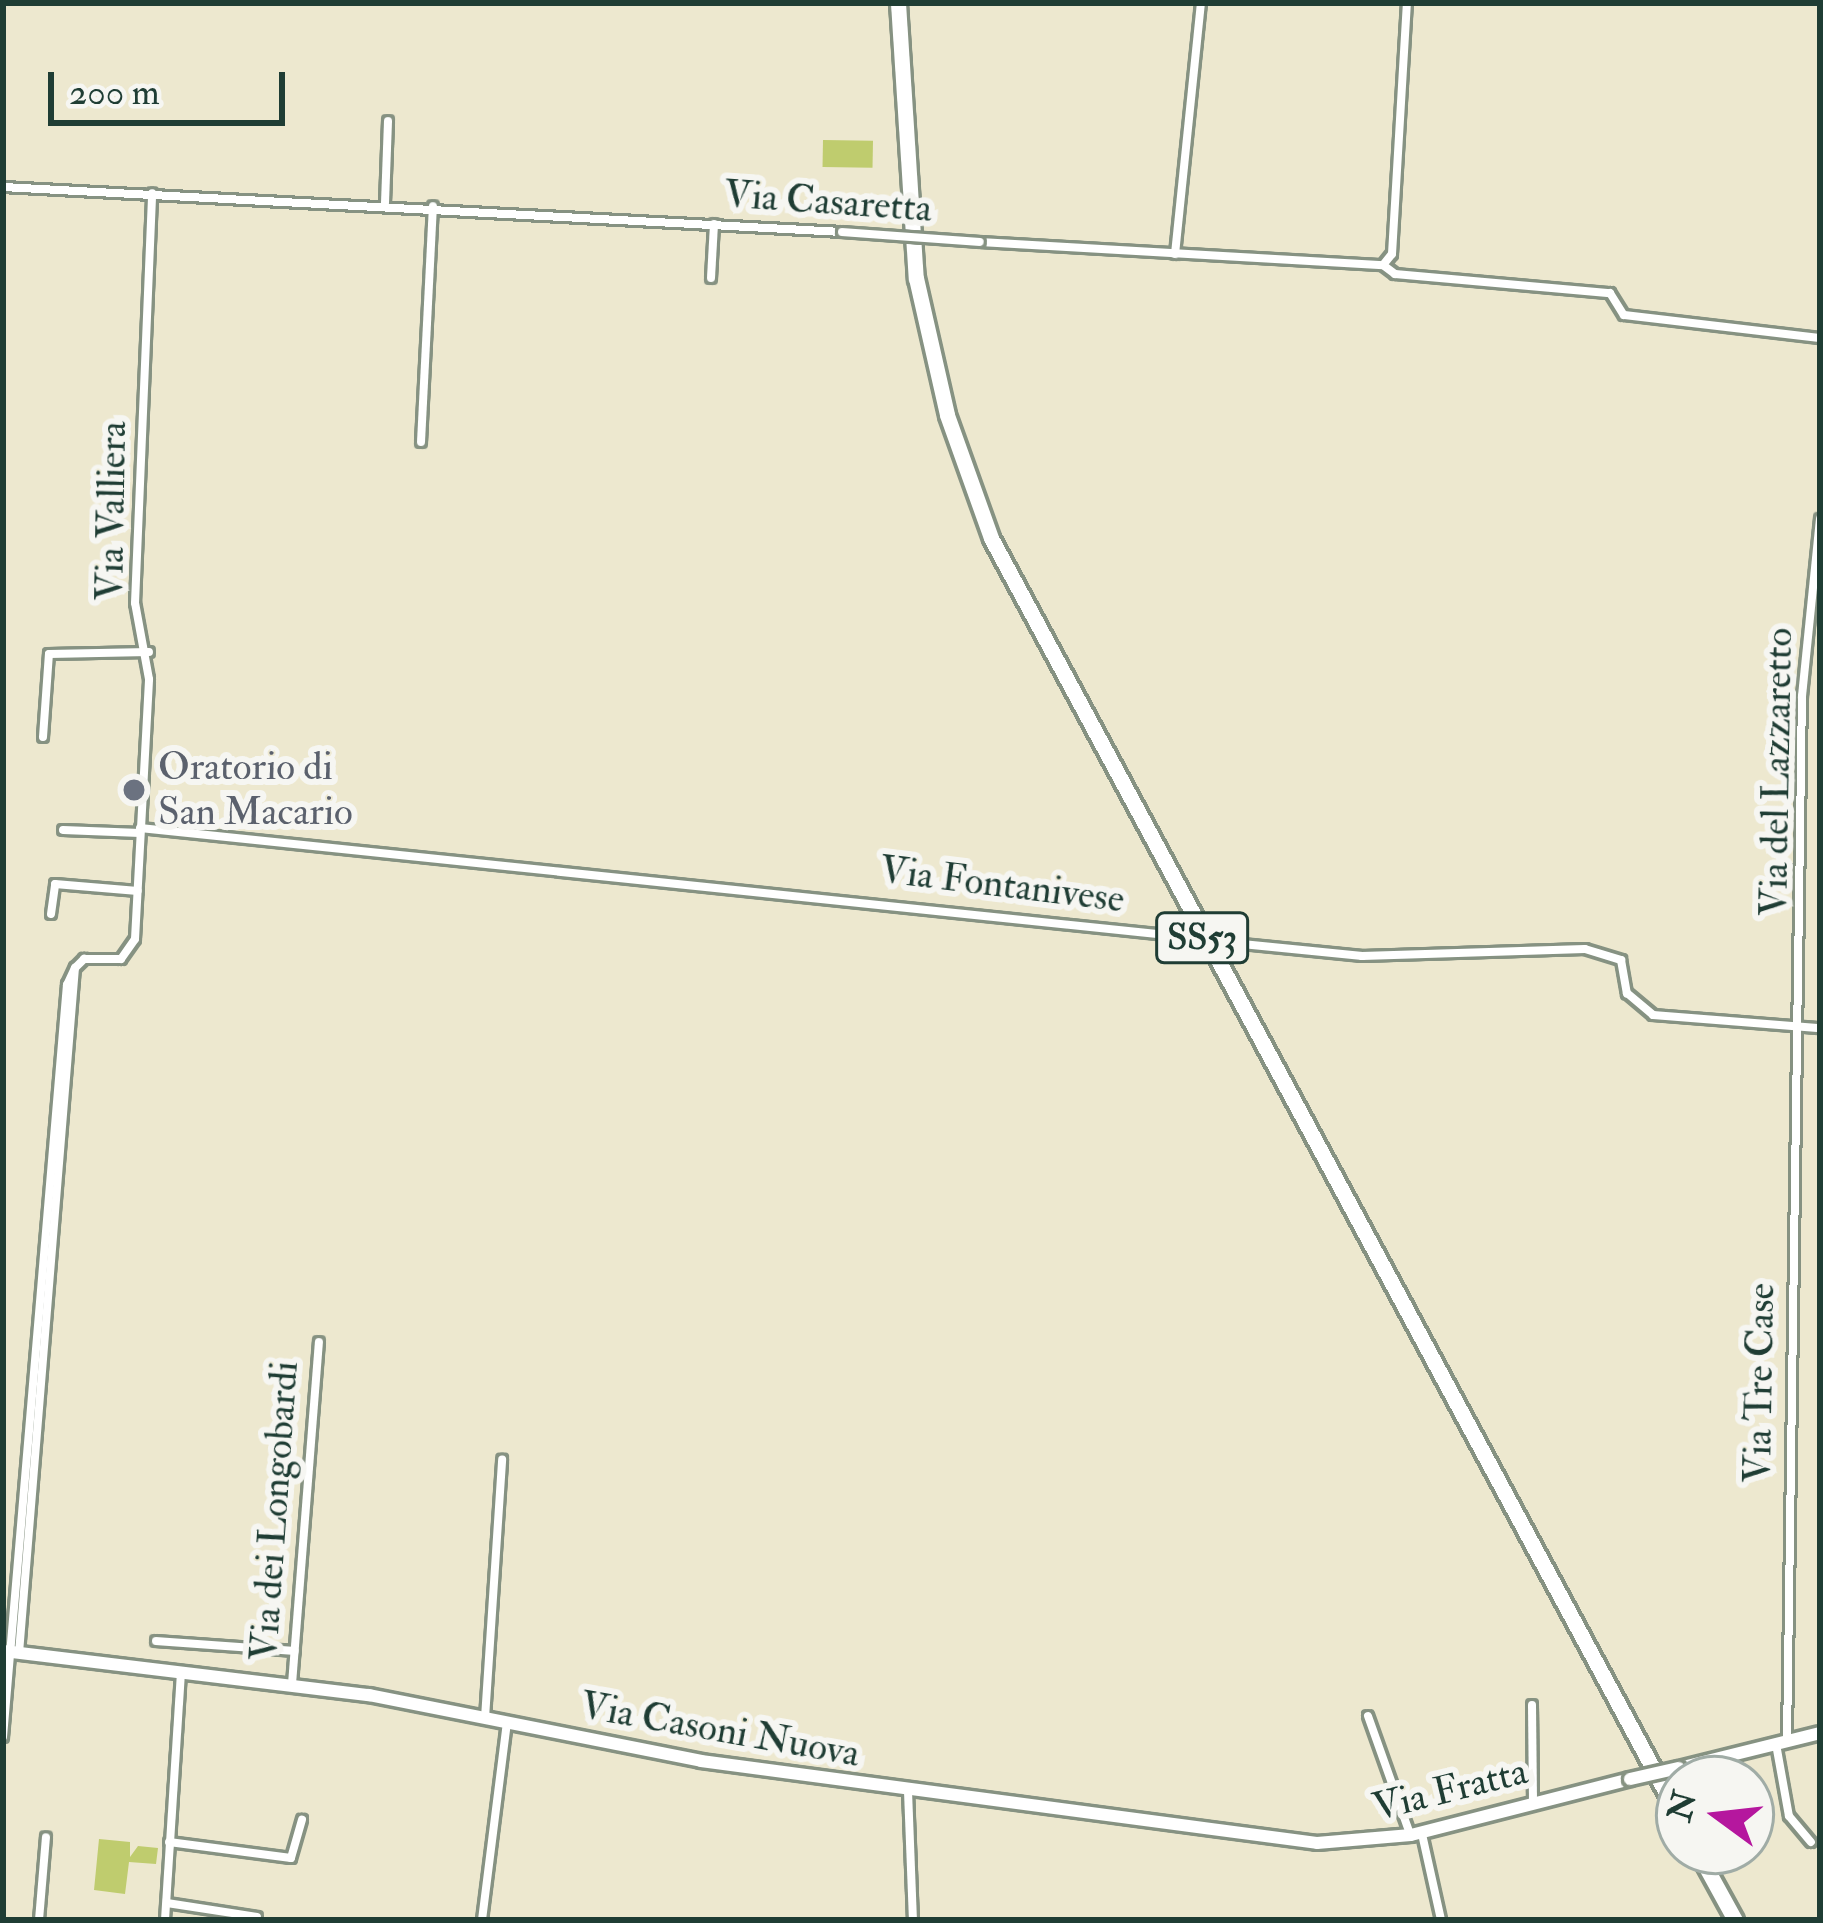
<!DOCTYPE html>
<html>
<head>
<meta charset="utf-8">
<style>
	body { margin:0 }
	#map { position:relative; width:1823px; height:1923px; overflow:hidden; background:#ede8cf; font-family:"IM FELL Double Pica",serif }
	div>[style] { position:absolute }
	.green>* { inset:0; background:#bfcc6e; transform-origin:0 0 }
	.roads { filter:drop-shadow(3px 0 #869282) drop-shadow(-3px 0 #869282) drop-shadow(0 3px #869282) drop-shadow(0 -3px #869282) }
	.street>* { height:8px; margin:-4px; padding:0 4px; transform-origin:4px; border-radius:4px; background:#fff }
	.secondary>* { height:12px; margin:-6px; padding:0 6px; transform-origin:6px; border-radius:6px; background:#fff }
	.highway>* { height:15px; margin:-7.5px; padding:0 7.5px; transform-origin:7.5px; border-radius:7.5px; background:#fff }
	.bridges { filter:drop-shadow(3px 0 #869282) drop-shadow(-3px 0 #869282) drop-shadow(0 3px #869282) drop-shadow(0 -3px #869282) }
	.street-bridge>* { height:8px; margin:-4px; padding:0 4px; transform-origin:4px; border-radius:4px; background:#fff }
	.secondary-bridge>* { height:12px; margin:-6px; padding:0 6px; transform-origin:6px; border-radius:6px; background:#fff }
	.dots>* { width:33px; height:33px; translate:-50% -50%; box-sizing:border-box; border:6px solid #f6f6f2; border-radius:50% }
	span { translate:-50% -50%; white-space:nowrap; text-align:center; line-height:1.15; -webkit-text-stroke:12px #f6f6f2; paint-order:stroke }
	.shield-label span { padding:3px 9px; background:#f6f6f2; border:3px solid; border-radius:9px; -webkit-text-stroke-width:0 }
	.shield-label { font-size:36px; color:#1f3d34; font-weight:700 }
	.street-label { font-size:39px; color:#1f3d34 }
	.worship-label { font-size:39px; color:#5b616d }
	.left { translate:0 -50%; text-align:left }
	.frame { position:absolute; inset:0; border:6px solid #1f3d34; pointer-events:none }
	.north { position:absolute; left:1655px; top:1755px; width:120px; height:120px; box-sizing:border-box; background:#f6f6f2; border:3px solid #a0aca6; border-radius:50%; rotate:285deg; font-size:33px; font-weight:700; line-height:48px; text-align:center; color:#1f3d34 }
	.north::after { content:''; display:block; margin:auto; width:42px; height:54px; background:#b5179e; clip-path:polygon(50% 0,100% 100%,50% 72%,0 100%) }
	.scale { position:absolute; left:48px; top:72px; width:237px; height:54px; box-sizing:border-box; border:6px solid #1f3d34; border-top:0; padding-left:15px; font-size:36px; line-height:42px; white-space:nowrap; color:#1f3d34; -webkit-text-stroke:9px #f6f6f2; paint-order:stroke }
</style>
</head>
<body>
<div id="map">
	<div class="green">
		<div style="left:823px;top:140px;width:50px;height:27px;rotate:1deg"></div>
		<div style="clip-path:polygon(99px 1839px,130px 1842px,130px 1857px,138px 1846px,158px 1848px,156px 1864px,129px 1862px,125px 1894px,94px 1890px)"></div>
	</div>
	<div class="roads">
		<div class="street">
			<div style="left:3px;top:187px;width:840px;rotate:3.07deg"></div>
			<div style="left:385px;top:203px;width:82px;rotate:-87.9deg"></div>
			<div style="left:980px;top:242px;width:404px;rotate:3.3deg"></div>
			<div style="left:1383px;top:265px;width:14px;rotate:-51deg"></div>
			<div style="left:1392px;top:254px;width:251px;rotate:-86.6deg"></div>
			<div style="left:1175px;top:254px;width:252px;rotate:-84.1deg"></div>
			<div style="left:1383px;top:265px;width:15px;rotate:37deg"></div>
			<div style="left:1395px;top:274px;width:216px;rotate:5.1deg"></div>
			<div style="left:1610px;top:293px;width:26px;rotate:58deg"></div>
			<div style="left:1624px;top:315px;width:197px;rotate:6.7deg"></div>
			<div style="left:711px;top:278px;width:54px;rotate:-86.8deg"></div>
			<div style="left:421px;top:442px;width:236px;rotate:-87.1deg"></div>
			<div style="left:43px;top:737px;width:83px;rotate:-85.9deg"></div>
			<div style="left:49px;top:654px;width:100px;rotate:-1.1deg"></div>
			<div style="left:140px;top:828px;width:1042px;rotate:5.95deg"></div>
			<div style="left:63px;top:830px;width:77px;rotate:2.2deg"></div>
			<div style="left:51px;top:914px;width:30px;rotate:-82deg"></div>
			<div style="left:55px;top:884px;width:83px;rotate:4.8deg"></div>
			<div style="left:1232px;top:943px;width:131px;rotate:5.7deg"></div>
			<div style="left:1362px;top:956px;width:223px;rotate:-1.8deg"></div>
			<div style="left:1585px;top:949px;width:38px;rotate:17deg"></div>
			<div style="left:1621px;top:960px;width:34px;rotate:80deg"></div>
			<div style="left:1627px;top:993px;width:34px;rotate:40deg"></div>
			<div style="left:1653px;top:1015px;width:168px;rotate:4.5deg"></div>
			<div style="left:75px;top:968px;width:13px;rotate:-45deg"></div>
			<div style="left:84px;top:959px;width:37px"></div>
			<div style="left:121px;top:959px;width:24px;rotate:-55deg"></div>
			<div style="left:135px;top:939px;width:260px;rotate:-86.9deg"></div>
			<div style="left:149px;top:679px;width:77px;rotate:-100.4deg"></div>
			<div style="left:135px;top:603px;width:410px;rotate:-87.6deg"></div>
			<div style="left:156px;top:1641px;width:139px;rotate:4.1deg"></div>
			<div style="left:19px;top:1653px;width:687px;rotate:-85.33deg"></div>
			<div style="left:292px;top:1684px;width:343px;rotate:-85.5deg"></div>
			<div style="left:1532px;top:1705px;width:96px;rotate:89.4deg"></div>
			<div style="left:1368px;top:1716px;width:125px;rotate:70.4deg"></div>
			<div style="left:485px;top:1718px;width:259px;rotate:-86.2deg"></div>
			<div style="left:3px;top:1737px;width:755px;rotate:-85.14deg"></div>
			<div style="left:67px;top:985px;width:19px;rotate:-65deg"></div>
			<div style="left:1787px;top:1740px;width:1044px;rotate:-89.18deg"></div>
			<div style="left:1802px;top:696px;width:178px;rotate:-84.2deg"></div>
			<div style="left:1776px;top:1744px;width:73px;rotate:79.8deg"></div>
			<div style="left:1789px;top:1816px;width:34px;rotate:50deg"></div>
			<div style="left:908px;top:1791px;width:129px;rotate:87.8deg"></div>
			<div style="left:1422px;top:1834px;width:88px;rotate:77.5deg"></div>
			<div style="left:169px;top:1842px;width:123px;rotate:7.5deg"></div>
			<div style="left:291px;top:1858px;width:40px;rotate:-74deg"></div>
			<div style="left:167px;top:1903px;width:91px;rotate:8.8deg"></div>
			<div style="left:39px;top:1920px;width:83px;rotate:-85.2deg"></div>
			<div style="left:165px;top:1920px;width:249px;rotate:-86.3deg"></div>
			<div style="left:482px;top:1920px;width:199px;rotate:-82.8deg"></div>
		</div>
		<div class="secondary">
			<div style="left:3px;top:1651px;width:369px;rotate:6.9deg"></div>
			<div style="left:369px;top:1695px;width:338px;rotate:11.2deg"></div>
			<div style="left:701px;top:1761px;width:621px;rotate:7.58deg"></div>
			<div style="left:1317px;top:1843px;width:94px;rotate:-4.9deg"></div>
			<div style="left:1411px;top:1835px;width:226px;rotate:-14.3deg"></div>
			<div style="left:1679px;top:1768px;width:145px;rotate:-13.9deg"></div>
		</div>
		<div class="highway">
			<div style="left:898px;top:3px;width:276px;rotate:86.3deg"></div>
			<div style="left:916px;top:278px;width:140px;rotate:77.2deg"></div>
			<div style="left:947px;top:415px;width:131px;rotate:70.3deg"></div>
			<div style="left:991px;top:538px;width:1452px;rotate:61.72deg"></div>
			<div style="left:1697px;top:1851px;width:79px;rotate:61.2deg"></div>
		</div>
	</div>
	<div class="bridges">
		<div class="street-bridge">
			<div style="left:842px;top:232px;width:138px;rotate:4.1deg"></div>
			<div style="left:1176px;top:936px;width:56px;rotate:7.1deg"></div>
		</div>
		<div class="secondary-bridge">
			<div style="left:1630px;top:1779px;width:50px;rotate:-12.7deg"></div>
		</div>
	</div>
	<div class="dots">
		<div style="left:134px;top:790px;background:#6b7280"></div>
	</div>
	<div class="shield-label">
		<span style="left:1202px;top:938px">SS53</span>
	</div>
	<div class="street-label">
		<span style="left:828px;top:202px;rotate:4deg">Via Casaretta</span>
		<span style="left:112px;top:511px;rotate:-89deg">Via Valliera</span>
		<span style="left:1777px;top:772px;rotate:-89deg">Via del Lazzaretto</span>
		<span style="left:1002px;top:885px;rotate:7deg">Via Fontanivese</span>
		<span style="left:1760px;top:1383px;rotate:-89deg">Via Tre Case</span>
		<span style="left:275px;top:1511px;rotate:-86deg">Via dei Longobardi</span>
		<span style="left:720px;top:1730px;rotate:10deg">Via Casoni Nuova</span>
		<span style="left:1450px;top:1790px;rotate:-14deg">Via Fratta</span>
	</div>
	<div class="worship-label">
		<span class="left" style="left:158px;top:790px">Oratorio di<br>San Macario</span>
	</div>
	<div class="frame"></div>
	<div class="north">N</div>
	<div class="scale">200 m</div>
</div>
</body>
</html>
